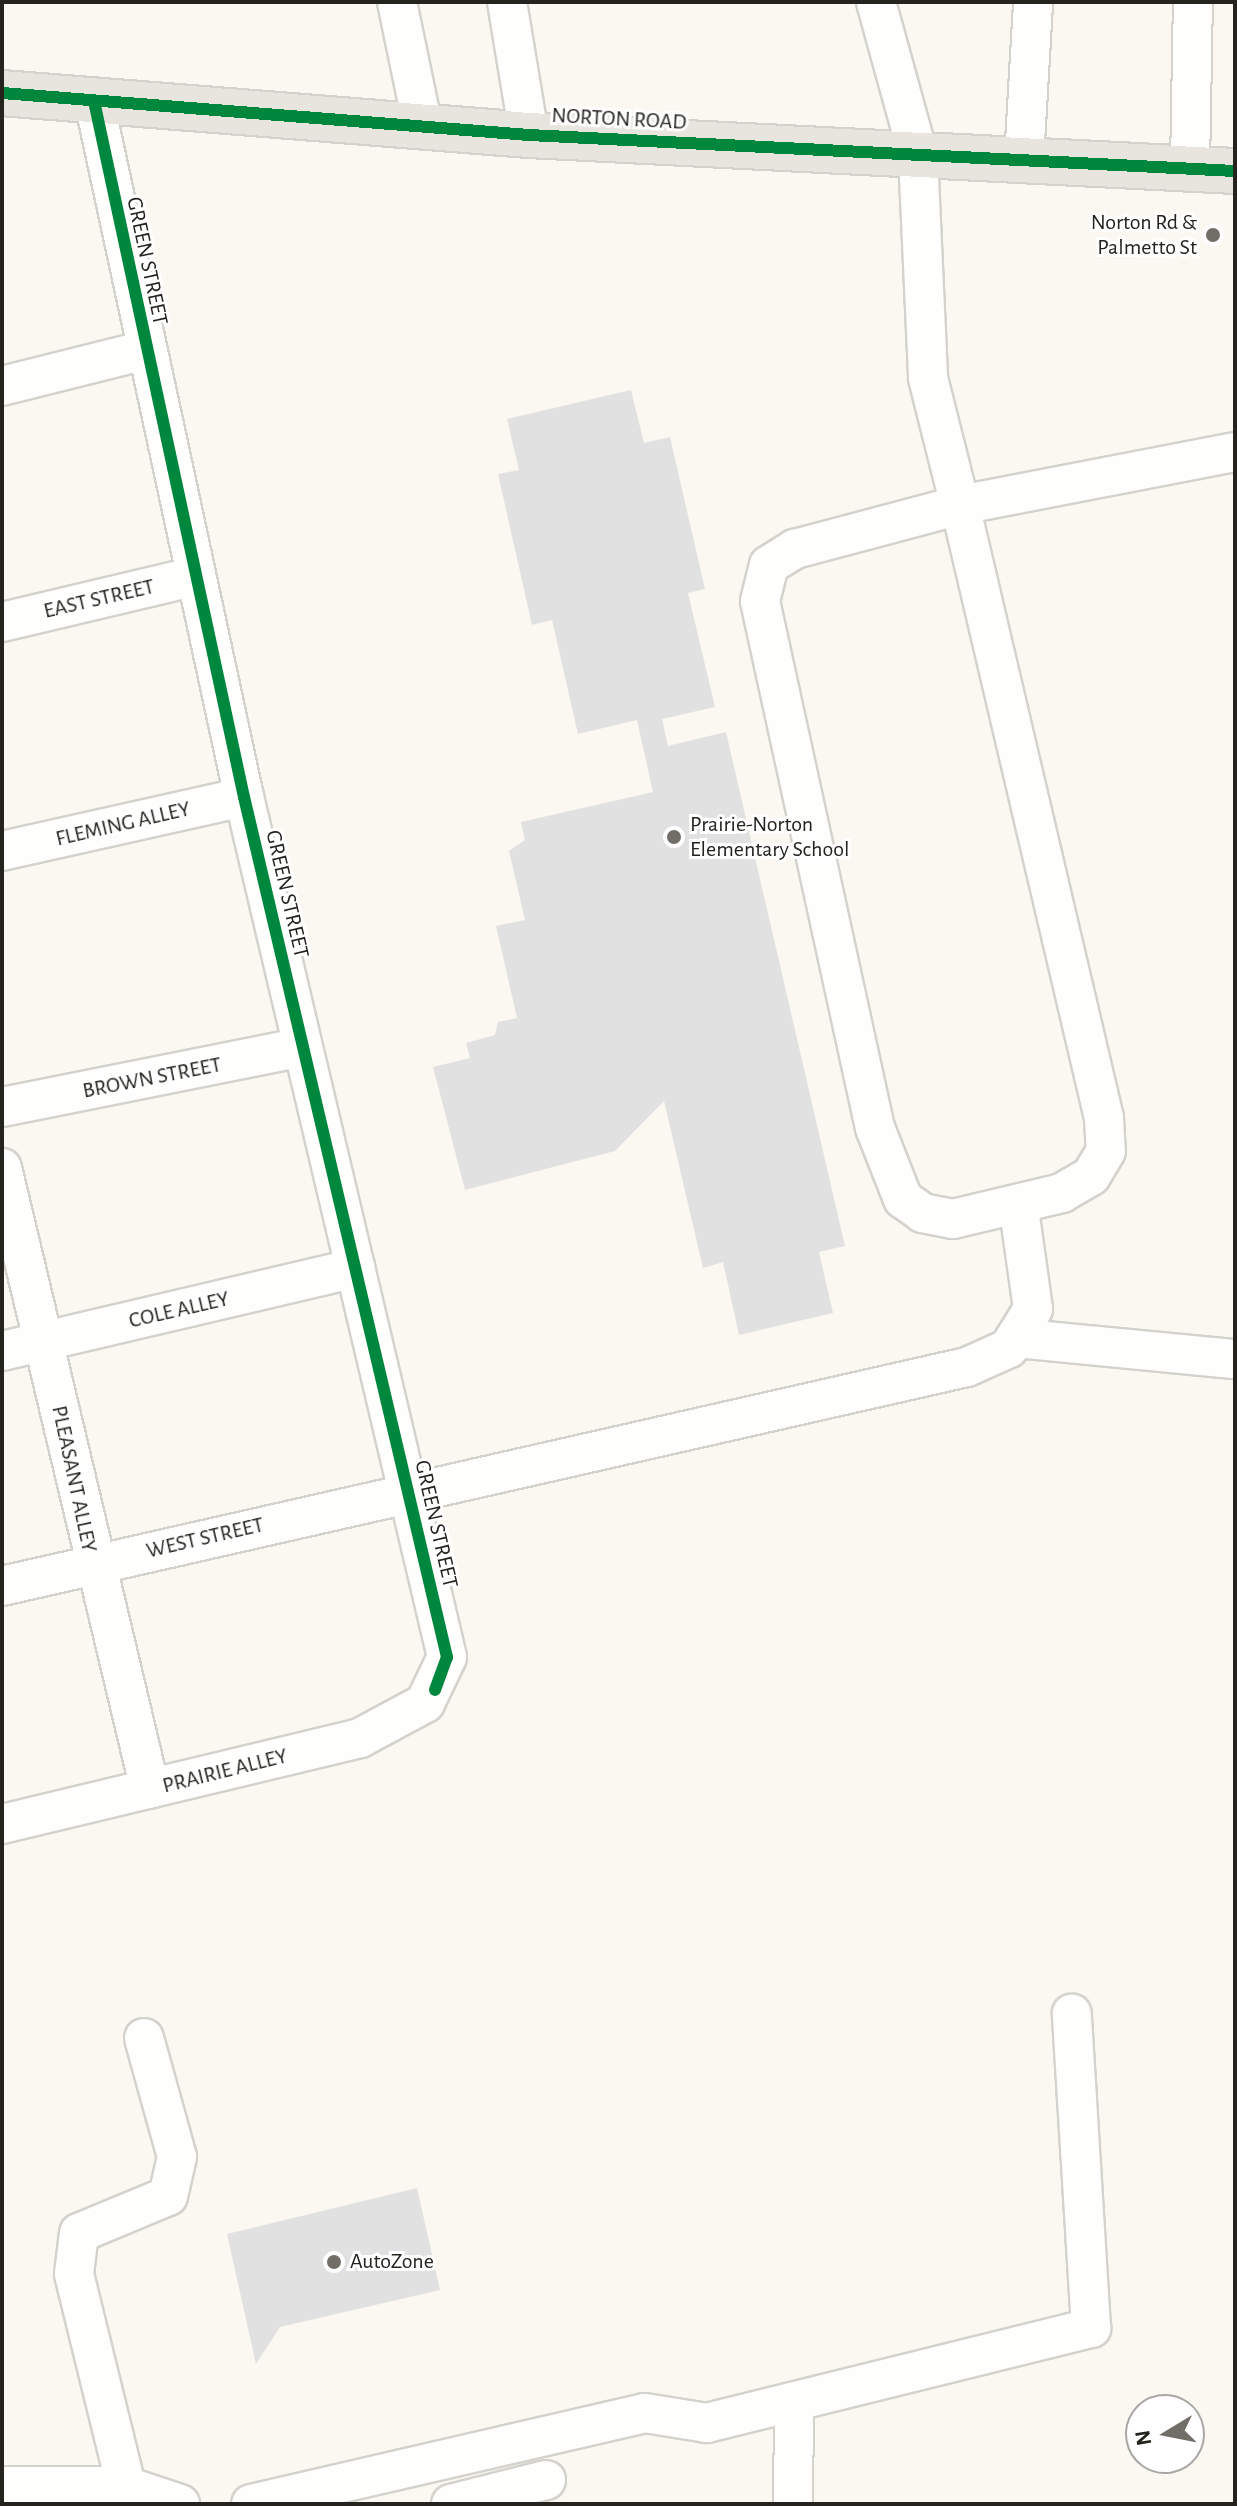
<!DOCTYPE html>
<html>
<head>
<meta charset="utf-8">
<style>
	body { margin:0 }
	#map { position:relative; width:1237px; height:2506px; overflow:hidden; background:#faf8f1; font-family:"Alegreya Sans",sans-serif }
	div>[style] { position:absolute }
	.building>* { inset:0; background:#e2e1e1 }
	.roads { filter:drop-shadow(2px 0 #d4d2cc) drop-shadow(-2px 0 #d4d2cc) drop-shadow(0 2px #d4d2cc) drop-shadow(0 -2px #d4d2cc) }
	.minor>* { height:38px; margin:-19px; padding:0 19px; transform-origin:19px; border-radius:19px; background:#fefefd }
	.major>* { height:44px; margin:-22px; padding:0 22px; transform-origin:22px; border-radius:22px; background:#e7e5de }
	.cycleway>* { height:12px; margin:-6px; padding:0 6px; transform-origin:6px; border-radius:6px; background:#00873e }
	.dots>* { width:22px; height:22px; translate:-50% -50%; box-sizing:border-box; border:4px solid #fff; border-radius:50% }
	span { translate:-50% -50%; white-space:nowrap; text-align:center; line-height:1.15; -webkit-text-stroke:6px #fff; paint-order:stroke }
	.street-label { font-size:22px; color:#25231d }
	.poi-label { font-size:22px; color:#25231d }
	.right { translate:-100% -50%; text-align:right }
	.left { translate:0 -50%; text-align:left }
	.frame { position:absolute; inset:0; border:4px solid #25231d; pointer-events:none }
	.north { position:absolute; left:1125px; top:2394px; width:80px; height:80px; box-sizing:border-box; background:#fff; border:2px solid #a8a7a5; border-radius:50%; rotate:260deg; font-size:22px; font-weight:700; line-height:32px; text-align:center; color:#25231d }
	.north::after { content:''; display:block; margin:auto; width:28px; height:36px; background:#706e67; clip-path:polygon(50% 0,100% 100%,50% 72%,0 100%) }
</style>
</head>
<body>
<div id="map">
	<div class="building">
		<div style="clip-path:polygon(631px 390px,644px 443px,670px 437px,705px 589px,688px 593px,715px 707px,662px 719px,668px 746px,726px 732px,845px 1246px,819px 1252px,833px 1313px,739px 1335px,723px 1262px,703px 1268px,664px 1101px,615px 1151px,465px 1190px,433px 1067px,470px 1058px,466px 1043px,495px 1035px,498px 1022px,517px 1018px,496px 926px,525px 920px,509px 851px,525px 840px,521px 822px,653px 792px,637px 720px,578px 734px,552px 620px,532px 625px,498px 474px,519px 470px,507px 419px)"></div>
		<div style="clip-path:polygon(417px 2188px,440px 2290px,280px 2327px,256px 2364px,227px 2234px)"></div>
	</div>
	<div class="roads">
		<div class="minor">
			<div style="left:397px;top:2px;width:129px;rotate:78.3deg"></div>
			<div style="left:507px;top:2px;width:135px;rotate:80.6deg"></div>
			<div style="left:876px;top:2px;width:159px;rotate:74.6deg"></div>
			<div style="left:918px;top:155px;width:223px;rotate:87.4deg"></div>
			<div style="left:928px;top:378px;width:131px;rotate:75.9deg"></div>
			<div style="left:960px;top:505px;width:280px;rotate:-10.9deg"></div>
			<div style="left:1024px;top:160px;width:158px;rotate:-86.7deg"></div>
			<div style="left:1190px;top:168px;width:166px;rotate:-89deg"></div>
			<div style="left:2px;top:386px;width:147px;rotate:-14.1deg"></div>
			<div style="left:960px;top:505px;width:630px;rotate:76.78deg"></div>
			<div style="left:1104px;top:1118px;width:33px;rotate:87deg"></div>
			<div style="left:1106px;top:1151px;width:29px;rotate:121deg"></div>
			<div style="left:1091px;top:1176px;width:34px;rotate:150deg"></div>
			<div style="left:1062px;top:1193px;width:112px;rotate:166.6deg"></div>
			<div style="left:953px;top:1219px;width:31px;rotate:-169deg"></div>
			<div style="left:923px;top:1213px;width:24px;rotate:-145deg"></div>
			<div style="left:903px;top:1199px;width:76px;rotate:-111.5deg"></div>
			<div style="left:875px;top:1128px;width:539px;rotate:-102.31deg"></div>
			<div style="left:760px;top:601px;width:37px;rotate:-76deg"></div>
			<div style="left:769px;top:565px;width:31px;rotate:-32deg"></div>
			<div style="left:795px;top:549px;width:171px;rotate:-14.9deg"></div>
			<div style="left:2px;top:622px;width:199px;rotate:-13.3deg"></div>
			<div style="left:2px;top:851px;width:248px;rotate:-12.6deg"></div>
			<div style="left:2px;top:1107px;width:305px;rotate:-11.3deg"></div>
			<div style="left:2px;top:1168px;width:638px;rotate:76.6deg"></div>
			<div style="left:1015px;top:1338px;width:221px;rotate:5.5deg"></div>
			<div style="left:2px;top:1351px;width:363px;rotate:-13.2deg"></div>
			<div style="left:2px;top:1586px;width:990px;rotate:-12.79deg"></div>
			<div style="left:967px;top:1367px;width:46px;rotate:-24.3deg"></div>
			<div style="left:1009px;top:1348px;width:46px;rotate:-58.4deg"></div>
			<div style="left:1033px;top:1309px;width:101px;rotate:-98deg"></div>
			<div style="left:2px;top:1824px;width:368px;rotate:-13.5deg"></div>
			<div style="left:360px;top:1738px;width:74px;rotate:-28.3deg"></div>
			<div style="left:425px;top:1703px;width:51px;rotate:-64.4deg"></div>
			<div style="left:447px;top:1657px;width:884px;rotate:-103.28deg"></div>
			<div style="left:244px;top:797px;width:712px;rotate:-102.16deg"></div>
			<div style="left:144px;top:2038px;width:123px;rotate:74.5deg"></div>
			<div style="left:177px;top:2157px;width:40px;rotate:103deg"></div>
			<div style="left:168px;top:2196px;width:96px;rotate:157.4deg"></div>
			<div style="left:79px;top:2233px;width:41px;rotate:97deg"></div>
			<div style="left:74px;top:2274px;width:218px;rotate:76.2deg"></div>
			<div style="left:126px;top:2486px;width:57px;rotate:18.4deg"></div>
			<div style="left:2px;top:2486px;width:124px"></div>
			<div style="left:126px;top:2486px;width:19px;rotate:74deg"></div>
			<div style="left:251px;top:2504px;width:404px;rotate:-13deg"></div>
			<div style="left:645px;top:2413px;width:63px;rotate:9.2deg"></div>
			<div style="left:707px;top:2423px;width:396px;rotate:-13.9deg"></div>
			<div style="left:1091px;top:2328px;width:315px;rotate:-93.5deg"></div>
			<div style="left:451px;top:2504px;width:98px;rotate:-14.2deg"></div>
			<div style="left:793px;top:2504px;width:102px;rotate:-89.4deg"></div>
		</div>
		<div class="major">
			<div style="left:2px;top:93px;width:529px;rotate:4.56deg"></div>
			<div style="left:529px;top:135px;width:707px;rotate:2.92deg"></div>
		</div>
	</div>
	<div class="cycleway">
		<div style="left:2px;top:93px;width:529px;rotate:4.56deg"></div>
		<div style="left:529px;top:135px;width:707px;rotate:2.92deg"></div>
		<div style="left:94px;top:101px;width:712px;rotate:77.84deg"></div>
		<div style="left:244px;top:797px;width:884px;rotate:76.72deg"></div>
		<div style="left:447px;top:1657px;width:35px;rotate:110deg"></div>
	</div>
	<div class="dots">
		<div style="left:1213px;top:235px;background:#706e67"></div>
		<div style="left:674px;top:837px;background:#706e67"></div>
		<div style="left:334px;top:2262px;background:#706e67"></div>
	</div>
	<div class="street-label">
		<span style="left:619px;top:119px;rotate:3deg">NORTON ROAD</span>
		<span style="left:147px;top:261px;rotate:78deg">GREEN STREET</span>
		<span style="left:99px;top:599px;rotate:-13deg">EAST STREET</span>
		<span style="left:123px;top:824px;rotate:-13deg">FLEMING ALLEY</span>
		<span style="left:287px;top:894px;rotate:77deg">GREEN STREET</span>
		<span style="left:152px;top:1078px;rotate:-11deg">BROWN STREET</span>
		<span style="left:179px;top:1310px;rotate:-13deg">COLE ALLEY</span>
		<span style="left:74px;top:1479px;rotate:78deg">PLEASANT ALLEY</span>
		<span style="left:436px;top:1524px;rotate:77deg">GREEN STREET</span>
		<span style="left:205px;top:1538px;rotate:-13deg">WEST STREET</span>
		<span style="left:225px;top:1771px;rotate:-14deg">PRAIRIE ALLEY</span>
	</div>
	<div class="poi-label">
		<span class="right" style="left:1197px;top:235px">Norton Rd &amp;<br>Palmetto St</span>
		<span class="left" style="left:690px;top:837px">Prairie-Norton<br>Elementary School</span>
		<span class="left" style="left:350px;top:2262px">AutoZone</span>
	</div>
	<div class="frame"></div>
	<div class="north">N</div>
</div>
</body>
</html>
